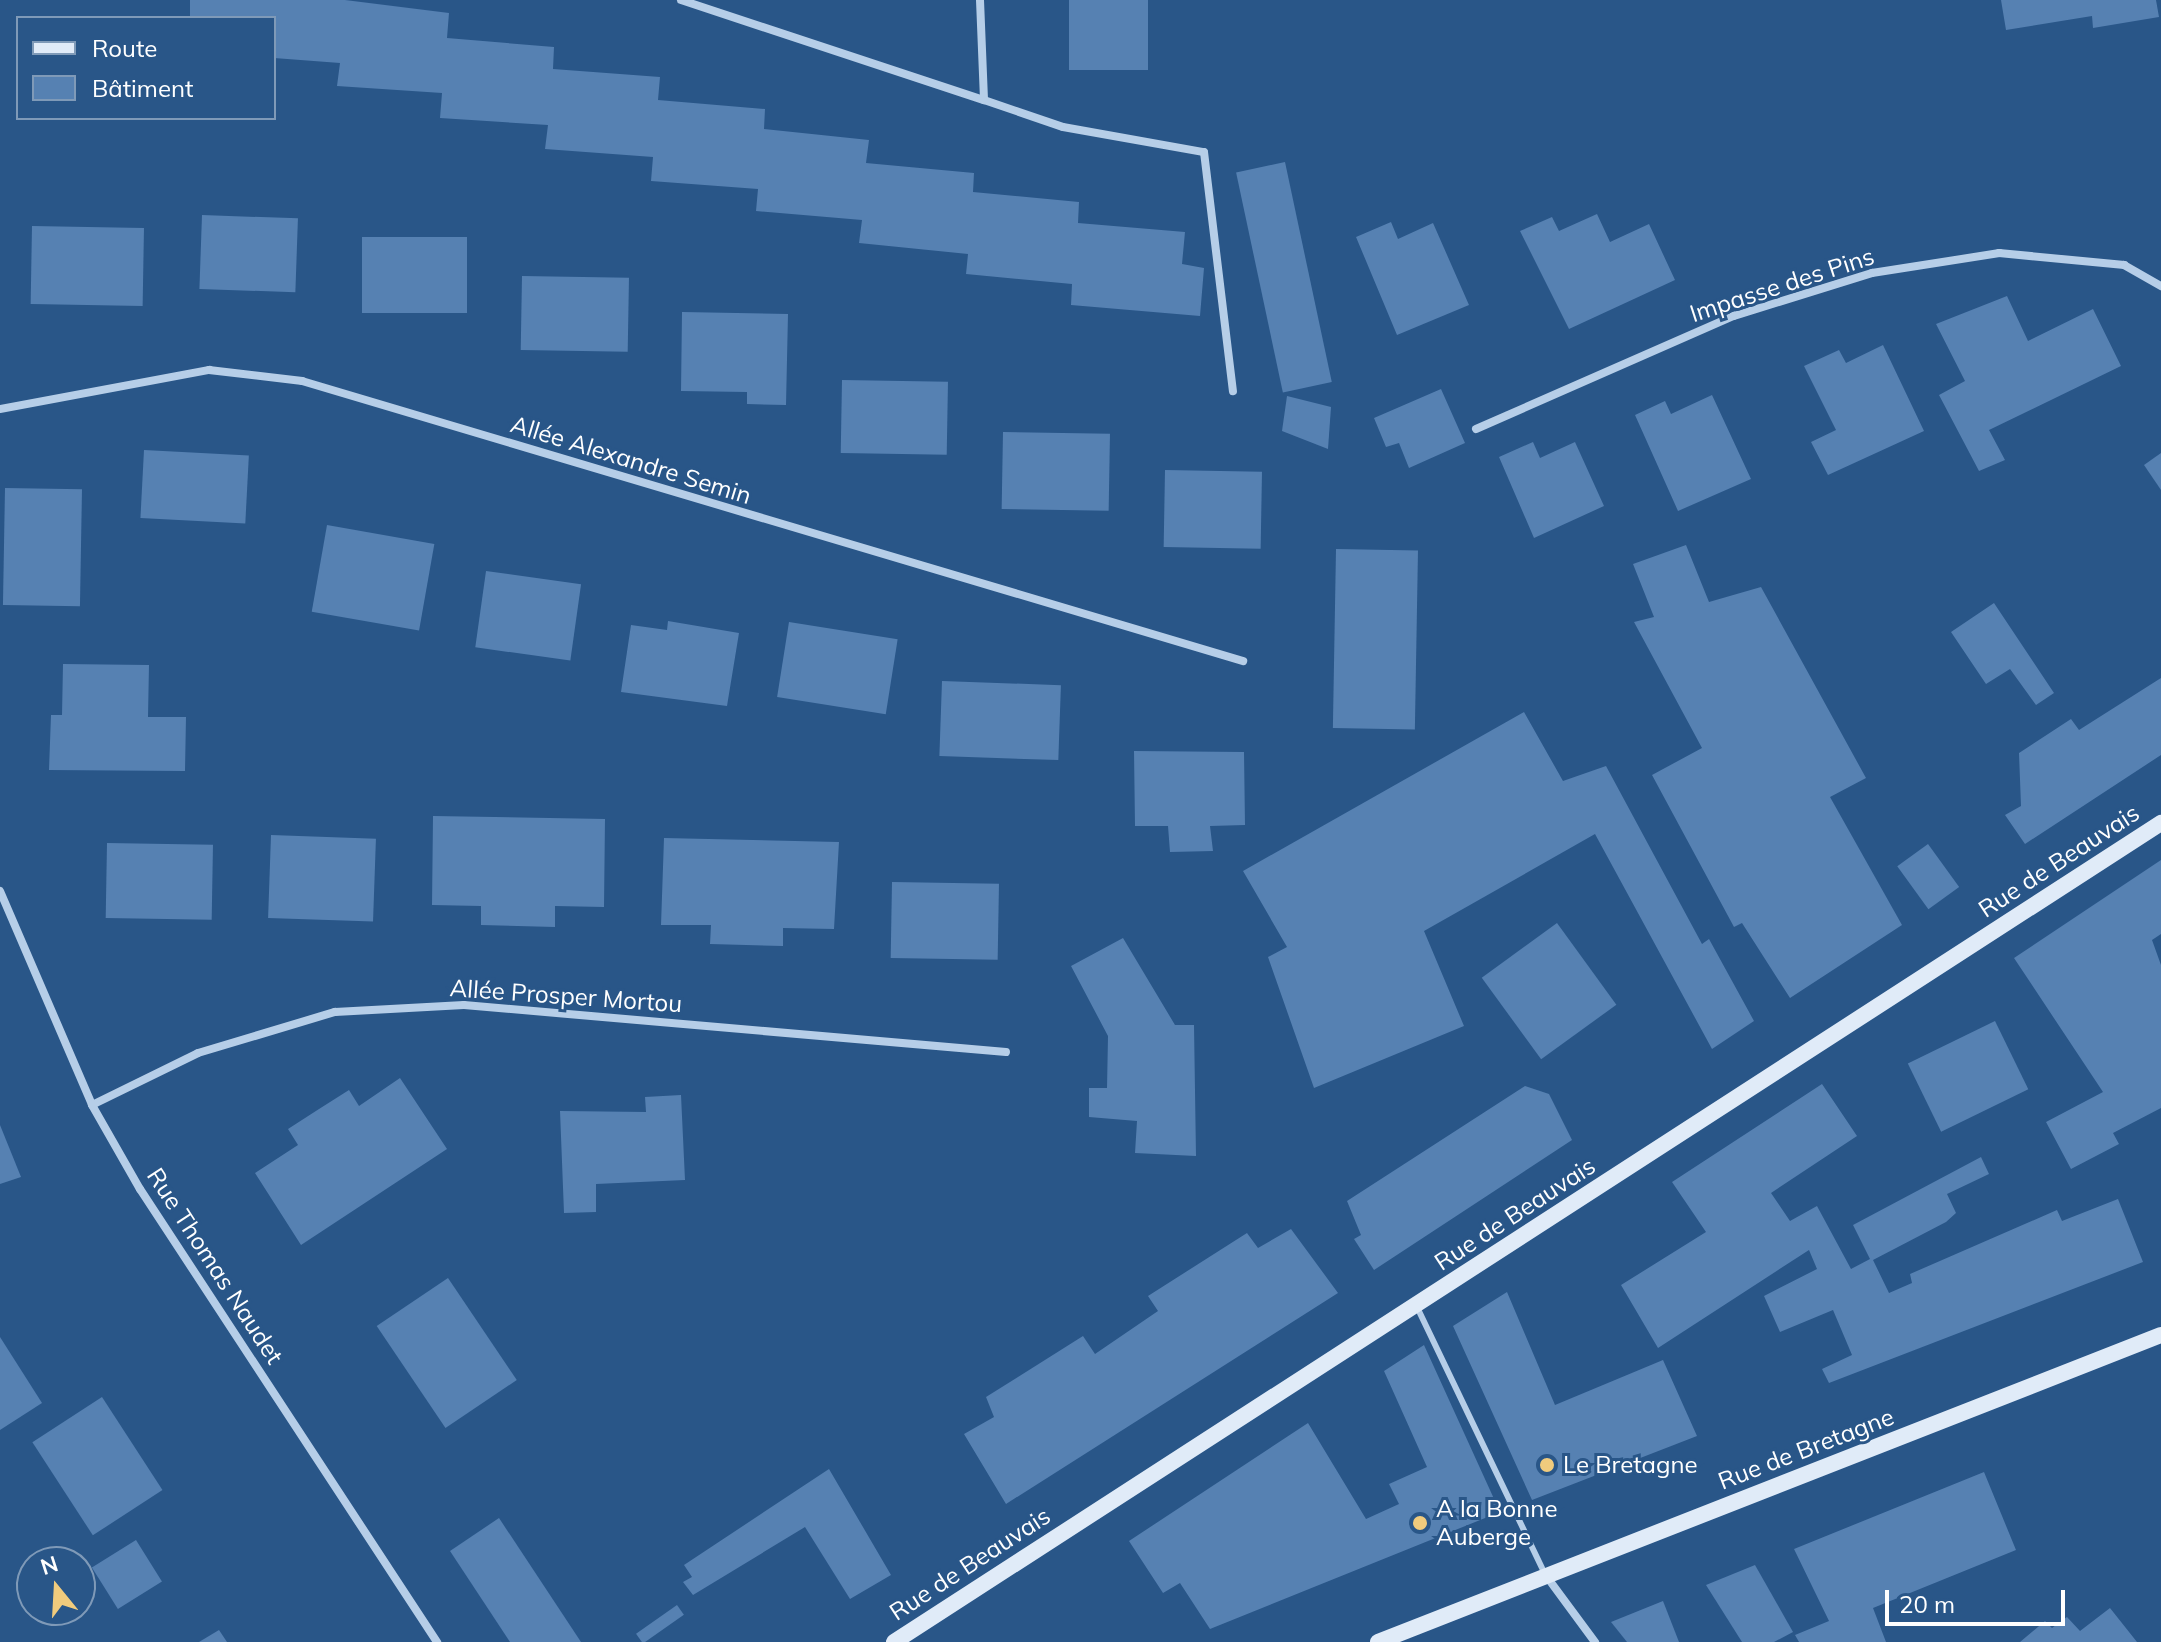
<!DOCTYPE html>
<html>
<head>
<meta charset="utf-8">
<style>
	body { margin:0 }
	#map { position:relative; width:2161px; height:1642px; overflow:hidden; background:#295688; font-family:Mulish,sans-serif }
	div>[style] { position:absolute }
	.building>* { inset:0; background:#5681b2; transform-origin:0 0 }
	.lane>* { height:6px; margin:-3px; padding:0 3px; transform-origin:3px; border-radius:3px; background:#b6cee8 }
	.street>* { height:8px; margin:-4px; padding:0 4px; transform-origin:4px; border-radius:4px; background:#b6cee8 }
	.secondary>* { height:16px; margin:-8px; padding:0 8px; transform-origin:8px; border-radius:8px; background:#e0ebf8 }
	.dots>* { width:22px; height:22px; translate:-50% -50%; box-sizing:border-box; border:4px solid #295688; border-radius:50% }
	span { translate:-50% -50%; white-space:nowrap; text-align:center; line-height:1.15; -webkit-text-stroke:6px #295688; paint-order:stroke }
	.street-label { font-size:24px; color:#fff }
	.poi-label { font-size:24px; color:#fff }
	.left { translate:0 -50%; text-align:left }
	.legend { position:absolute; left:16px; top:16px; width:260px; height:104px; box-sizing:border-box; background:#295688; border:2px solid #7f9ab8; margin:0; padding:10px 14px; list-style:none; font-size:24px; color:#fff }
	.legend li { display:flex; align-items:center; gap:16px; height:40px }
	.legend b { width:40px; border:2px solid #7f9ab8 }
	.north { position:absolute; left:16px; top:1546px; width:80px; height:80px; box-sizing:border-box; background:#295688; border:2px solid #7f9ab8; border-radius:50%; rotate:342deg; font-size:22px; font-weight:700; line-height:32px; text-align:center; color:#fff }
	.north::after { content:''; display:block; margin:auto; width:28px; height:36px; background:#f0cb7d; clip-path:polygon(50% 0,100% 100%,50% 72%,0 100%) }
	.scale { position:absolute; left:1885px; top:1590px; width:180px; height:36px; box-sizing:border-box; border:4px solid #fff; border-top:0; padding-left:10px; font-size:24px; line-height:28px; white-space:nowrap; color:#fff; -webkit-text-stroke:6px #295688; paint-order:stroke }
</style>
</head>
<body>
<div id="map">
	<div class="building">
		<div style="clip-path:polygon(190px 0,345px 0,449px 13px,447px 38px,554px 47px,553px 69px,660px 77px,658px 100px,765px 109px,764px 129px,869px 140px,866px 163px,974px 173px,973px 192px,1079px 202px,1078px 223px,1185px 232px,1182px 264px,1204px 268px,1200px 316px,1071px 305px,1072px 284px,966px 274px,968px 254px,859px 243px,862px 220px,756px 211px,758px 189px,651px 181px,653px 157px,545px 149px,548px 125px,440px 118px,442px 93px,337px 86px,340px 63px,274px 58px,274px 18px,190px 18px)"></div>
		<div style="left:1069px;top:0;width:79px;height:70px"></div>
		<div style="clip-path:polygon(2001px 0,2156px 0,2159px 17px,2093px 28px,2092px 16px,2006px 30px)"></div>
		<div style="left:1285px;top:162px;width:225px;height:50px;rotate:78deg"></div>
		<div style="clip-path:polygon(1597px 214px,1610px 242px,1649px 224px,1675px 280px,1569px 329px,1520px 231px,1552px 217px,1559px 231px)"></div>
		<div style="left:202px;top:215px;width:96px;height:74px;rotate:2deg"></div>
		<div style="clip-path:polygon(1391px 222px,1398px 239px,1433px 223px,1469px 305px,1397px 335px,1356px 237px)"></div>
		<div style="left:32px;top:226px;width:112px;height:78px;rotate:1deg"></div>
		<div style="left:467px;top:237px;width:76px;height:105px;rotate:90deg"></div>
		<div style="left:522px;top:276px;width:107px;height:74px;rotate:1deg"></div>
		<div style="clip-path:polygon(2007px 296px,2028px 341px,2093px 309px,2121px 366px,1989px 430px,2005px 460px,1979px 471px,1939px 395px,1965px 381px,1936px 324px)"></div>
		<div style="clip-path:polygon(682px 312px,788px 314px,786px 405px,747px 404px,747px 392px,681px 391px)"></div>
		<div style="clip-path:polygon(1883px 345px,1924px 431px,1828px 475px,1811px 442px,1836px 430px,1804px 366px,1839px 350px,1846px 363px)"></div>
		<div style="left:842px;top:380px;width:106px;height:73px;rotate:1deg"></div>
		<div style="clip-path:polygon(1441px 389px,1465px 443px,1409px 468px,1399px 443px,1386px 447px,1374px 418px)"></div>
		<div style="clip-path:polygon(1712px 395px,1751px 479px,1678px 511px,1635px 415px,1665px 401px,1671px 414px)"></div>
		<div style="clip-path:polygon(1287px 396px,1331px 407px,1328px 449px,1282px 431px)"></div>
		<div style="left:1003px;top:432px;width:107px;height:77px;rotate:1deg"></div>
		<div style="clip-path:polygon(1533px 442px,1540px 458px,1575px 442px,1604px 506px,1534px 538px,1499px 457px)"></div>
		<div style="left:144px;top:450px;width:105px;height:68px;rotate:3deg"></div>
		<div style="clip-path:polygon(2161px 453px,2161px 490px,2144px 465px)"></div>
		<div style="left:1165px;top:470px;width:97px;height:77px;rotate:1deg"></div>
		<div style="left:5px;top:488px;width:77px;height:117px;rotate:1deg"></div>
		<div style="left:327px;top:525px;width:109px;height:88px;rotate:10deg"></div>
		<div style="clip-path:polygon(1686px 545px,1709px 602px,1761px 587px,1866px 778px,1830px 797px,1902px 925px,1790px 998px,1742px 923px,1734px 927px,1652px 775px,1702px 748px,1634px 622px,1654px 617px,1633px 564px)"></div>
		<div style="left:1336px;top:549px;width:82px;height:179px;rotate:1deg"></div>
		<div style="left:486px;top:571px;width:96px;height:77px;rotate:8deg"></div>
		<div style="clip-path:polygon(1994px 603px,2054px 693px,2036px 705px,2010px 669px,1986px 684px,1951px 632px)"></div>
		<div style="clip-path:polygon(668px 621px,739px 633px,727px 706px,621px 692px,631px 625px,667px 630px)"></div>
		<div style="left:789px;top:622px;width:110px;height:76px;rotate:9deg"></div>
		<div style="clip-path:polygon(63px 664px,149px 665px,148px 717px,186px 717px,185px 771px,49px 770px,51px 715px,62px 715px)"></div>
		<div style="clip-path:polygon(2161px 678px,2161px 755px,2025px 844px,2005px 815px,2021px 806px,2019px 753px,2071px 719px,2079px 730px)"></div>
		<div style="left:942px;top:681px;width:119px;height:75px;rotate:2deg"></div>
		<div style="clip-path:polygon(1524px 712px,1563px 781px,1606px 766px,1702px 944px,1709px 939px,1754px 1021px,1712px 1049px,1595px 834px,1424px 931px,1464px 1026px,1314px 1088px,1268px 957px,1287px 947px,1243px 871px)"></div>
		<div style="clip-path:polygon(1134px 751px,1244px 752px,1245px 825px,1210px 826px,1213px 851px,1170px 852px,1168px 826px,1135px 826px)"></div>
		<div style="clip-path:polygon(433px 816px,605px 819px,604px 907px,555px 906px,555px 927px,481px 925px,481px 906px,432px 905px)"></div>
		<div style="left:271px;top:835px;width:105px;height:83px;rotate:2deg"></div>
		<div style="clip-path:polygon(664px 838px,839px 842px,834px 929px,783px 928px,783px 946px,710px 944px,711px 925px,661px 925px)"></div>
		<div style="left:107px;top:843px;width:106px;height:75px;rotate:1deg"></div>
		<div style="left:1928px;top:844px;width:53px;height:38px;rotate:54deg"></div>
		<div style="clip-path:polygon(2161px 860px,2161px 934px,2152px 940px,2161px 965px,2161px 1108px,2113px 1133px,2119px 1144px,2071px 1169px,2046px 1122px,2103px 1092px,2014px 958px)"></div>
		<div style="left:892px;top:882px;width:107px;height:76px;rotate:1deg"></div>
		<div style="left:1557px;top:923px;width:101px;height:93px;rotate:54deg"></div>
		<div style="clip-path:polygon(1123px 938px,1175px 1025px,1194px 1025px,1196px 1156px,1135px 1153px,1137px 1121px,1089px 1117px,1089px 1088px,1107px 1088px,1108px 1036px,1071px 966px)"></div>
		<div style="left:1995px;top:1021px;width:76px;height:97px;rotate:64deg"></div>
		<div style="clip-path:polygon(400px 1078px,447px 1149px,301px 1245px,255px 1173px,298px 1145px,288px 1129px,319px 1109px,349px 1090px,359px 1106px)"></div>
		<div style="clip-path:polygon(1822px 1084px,1857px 1136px,1771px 1193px,1790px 1221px,1817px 1206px,1851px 1269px,1870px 1259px,1853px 1225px,1981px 1157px,1989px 1174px,1947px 1194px,1956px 1213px,1946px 1222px,1873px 1260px,1889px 1293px,1912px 1283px,1910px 1274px,2057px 1210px,2062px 1221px,2118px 1199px,2143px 1262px,1829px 1383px,1822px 1369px,1852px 1355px,1833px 1310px,1780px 1332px,1764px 1296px,1817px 1269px,1809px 1250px,1658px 1348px,1621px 1285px,1706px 1232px,1672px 1182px)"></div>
		<div style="clip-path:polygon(1525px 1086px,1549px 1094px,1572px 1140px,1374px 1270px,1354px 1239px,1361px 1235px,1347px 1201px)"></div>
		<div style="clip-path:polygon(681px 1095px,685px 1180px,596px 1184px,596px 1212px,564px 1213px,560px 1111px,646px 1112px,645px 1097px)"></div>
		<div style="clip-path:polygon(0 1125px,21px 1177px,0 1184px)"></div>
		<div style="clip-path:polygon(1291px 1229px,1338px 1293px,1006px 1504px,964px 1434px,994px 1417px,986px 1397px,1083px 1336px,1095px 1354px,1158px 1311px,1148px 1296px,1247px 1233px,1258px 1248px)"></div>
		<div style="left:448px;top:1278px;width:123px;height:86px;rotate:56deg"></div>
		<div style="clip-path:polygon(1507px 1292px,1555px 1405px,1663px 1360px,1697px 1436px,1532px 1500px,1453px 1326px)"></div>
		<div style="clip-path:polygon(0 1337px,42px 1403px,0 1430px)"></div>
		<div style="clip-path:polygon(1424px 1345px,1500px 1512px,1210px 1629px,1180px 1583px,1163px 1593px,1129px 1541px,1308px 1423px,1366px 1519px,1399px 1504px,1389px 1484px,1427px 1467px,1384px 1371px)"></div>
		<div style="left:102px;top:1397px;width:111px;height:83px;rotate:57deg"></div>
		<div style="clip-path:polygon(829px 1469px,891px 1575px,850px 1599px,805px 1527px,693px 1595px,683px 1582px,692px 1577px,684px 1565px)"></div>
		<div style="clip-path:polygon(1984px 1472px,2016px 1550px,1873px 1608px,1886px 1642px,1799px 1642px,1795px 1635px,1829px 1621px,1794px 1549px)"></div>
		<div style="clip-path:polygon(499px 1518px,581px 1642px,510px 1642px,450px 1551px)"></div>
		<div style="left:136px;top:1540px;width:49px;height:52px;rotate:58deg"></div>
		<div style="clip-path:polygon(1755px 1565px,1793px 1632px,1774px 1642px,1742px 1642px,1706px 1585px)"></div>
		<div style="clip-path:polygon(1663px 1601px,1679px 1642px,1627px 1642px,1611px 1622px)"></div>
		<div style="left:677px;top:1605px;width:12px;height:50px;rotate:55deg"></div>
		<div style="clip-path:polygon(2110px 1608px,2137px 1642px,2020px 1642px,2045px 1621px,2052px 1628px,2067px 1617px,2080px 1631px)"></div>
		<div style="clip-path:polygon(219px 1630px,227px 1642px,199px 1642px)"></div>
	</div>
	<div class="lane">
		<div style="left:1417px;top:1307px;width:296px;rotate:64.4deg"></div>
	</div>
	<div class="street">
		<div style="left:681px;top:0;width:319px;rotate:18.3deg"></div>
		<div style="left:980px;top:0;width:100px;rotate:87.7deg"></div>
		<div style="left:984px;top:100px;width:83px;rotate:18.9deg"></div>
		<div style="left:1063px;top:127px;width:143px;rotate:10.1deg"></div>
		<div style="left:1204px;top:152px;width:241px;rotate:83.1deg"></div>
		<div style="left:0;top:409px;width:213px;rotate:-10.6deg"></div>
		<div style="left:209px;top:370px;width:94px;rotate:6.7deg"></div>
		<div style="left:302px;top:381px;width:982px;rotate:16.57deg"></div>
		<div style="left:1476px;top:429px;width:282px;rotate:-23.7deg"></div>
		<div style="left:1734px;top:316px;width:145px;rotate:-17.3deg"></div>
		<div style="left:1872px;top:273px;width:129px;rotate:-8.9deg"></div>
		<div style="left:1999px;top:253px;width:126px;rotate:5.5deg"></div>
		<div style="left:2124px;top:265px;width:43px;rotate:29.6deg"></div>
		<div style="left:0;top:891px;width:233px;rotate:66.7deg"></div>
		<div style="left:92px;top:1105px;width:97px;rotate:60.3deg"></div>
		<div style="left:140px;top:1189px;width:542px;rotate:56.75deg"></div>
		<div style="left:92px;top:1105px;width:118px;rotate:-26.1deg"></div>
		<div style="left:198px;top:1053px;width:143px;rotate:-16.7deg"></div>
		<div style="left:335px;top:1012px;width:129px;rotate:-3.1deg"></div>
		<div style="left:464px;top:1005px;width:544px;rotate:4.96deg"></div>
		<div style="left:1547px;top:1577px;width:81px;rotate:53.6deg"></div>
	</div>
	<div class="secondary">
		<div style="left:894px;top:1642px;width:1509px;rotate:-32.88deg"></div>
		<div style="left:1378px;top:1642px;width:841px;rotate:-21.41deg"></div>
	</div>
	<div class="dots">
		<div style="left:1547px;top:1465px;background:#f0cb7d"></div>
		<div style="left:1420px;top:1523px;background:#f0cb7d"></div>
	</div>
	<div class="street-label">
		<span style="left:1782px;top:285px;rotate:-18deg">Impasse des Pins</span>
		<span style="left:631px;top:460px;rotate:17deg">Allée Alexandre Semin</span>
		<span style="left:2059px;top:861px;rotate:-33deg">Rue de Beauvais</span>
		<span style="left:566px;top:996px;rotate:4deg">Allée Prosper Mortou</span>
		<span style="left:1515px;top:1214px;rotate:-33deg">Rue de Beauvais</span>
		<span style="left:215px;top:1266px;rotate:57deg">Rue Thomas Naudet</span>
		<span style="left:1806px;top:1449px;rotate:-21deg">Rue de Bretagne</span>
		<span style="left:970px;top:1564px;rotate:-33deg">Rue de Beauvais</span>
	</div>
	<div class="poi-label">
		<span class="left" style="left:1563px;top:1465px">Le Bretagne</span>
		<span class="left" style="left:1436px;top:1523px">A la Bonne<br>Auberge</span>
	</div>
	<ul class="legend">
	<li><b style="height:10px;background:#e0ebf8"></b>Route</li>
	<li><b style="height:22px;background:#5681b2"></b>Bâtiment</li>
	</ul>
	<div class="north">N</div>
	<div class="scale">20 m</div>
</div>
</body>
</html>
